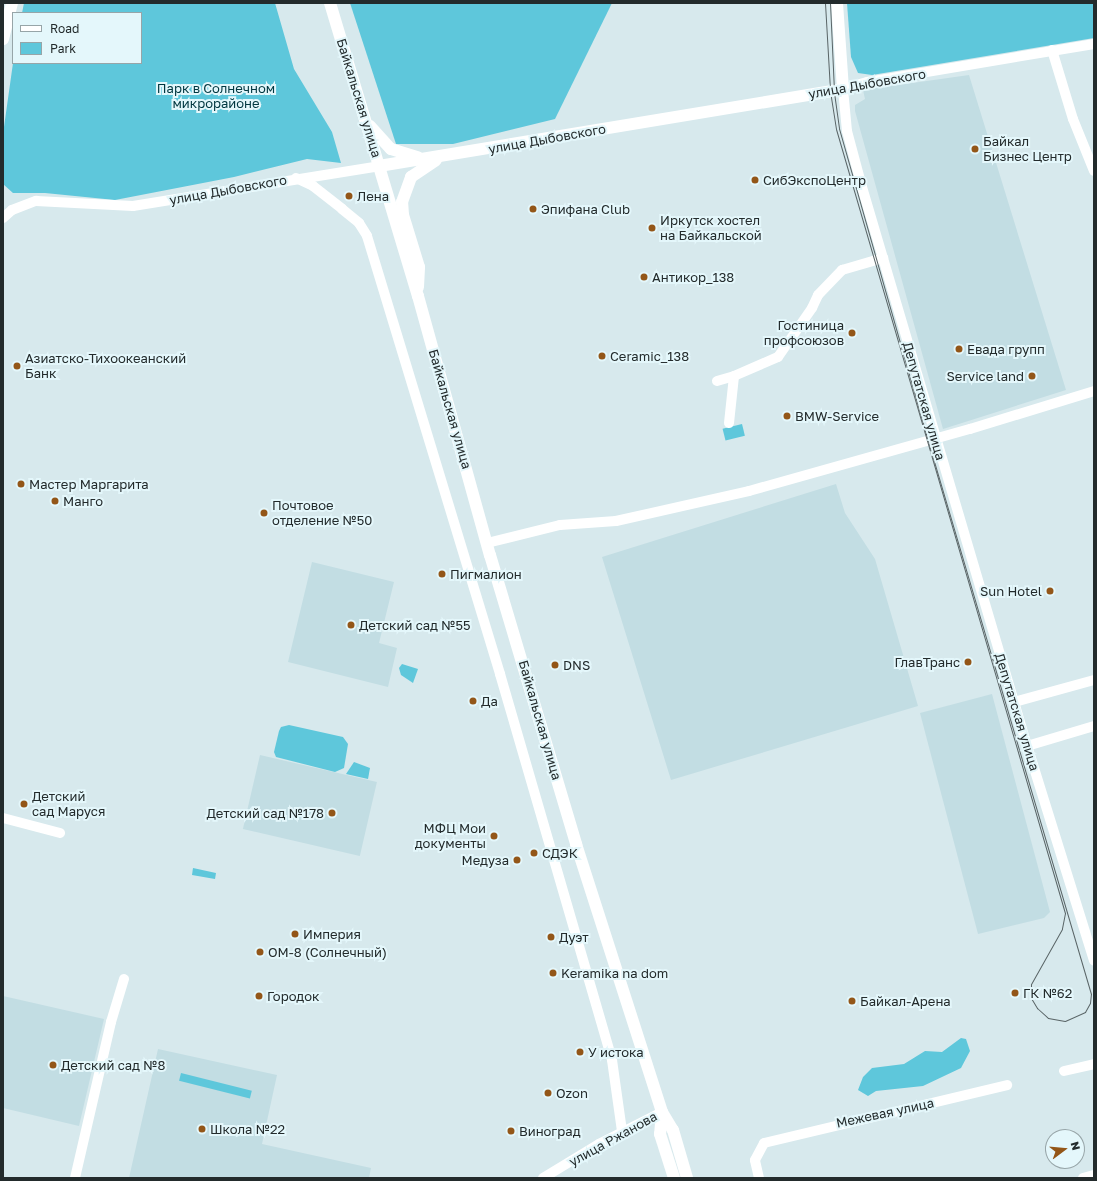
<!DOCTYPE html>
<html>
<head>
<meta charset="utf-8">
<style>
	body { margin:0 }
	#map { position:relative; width:1097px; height:1181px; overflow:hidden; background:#d7e9ed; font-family:"Golos Text",sans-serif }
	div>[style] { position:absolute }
	.built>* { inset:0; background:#c2dde3; transform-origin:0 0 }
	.green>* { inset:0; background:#5ec7db; transform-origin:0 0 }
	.minor>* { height:10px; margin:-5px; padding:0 5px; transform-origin:5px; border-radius:5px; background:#fff }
	.major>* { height:12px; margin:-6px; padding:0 6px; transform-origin:6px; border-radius:6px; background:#fff }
	.tram>* { height:1px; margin:-0.5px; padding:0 0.5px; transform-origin:0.5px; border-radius:0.5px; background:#596466 }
	.dots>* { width:11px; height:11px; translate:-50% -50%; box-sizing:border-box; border:2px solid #e4f7fb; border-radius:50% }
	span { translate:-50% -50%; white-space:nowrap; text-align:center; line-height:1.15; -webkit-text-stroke:4px #e4f7fb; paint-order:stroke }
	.street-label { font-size:13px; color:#232b2c }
	.park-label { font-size:13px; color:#003740 }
	.poi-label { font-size:13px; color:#232b2c }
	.left { translate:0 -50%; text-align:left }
	.right { translate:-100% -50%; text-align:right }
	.frame { position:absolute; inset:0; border:4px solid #232b2c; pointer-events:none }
	.legend { position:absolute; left:12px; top:12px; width:130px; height:52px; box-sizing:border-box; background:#e4f7fb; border:1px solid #97a5a8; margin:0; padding:5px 7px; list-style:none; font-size:12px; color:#232b2c }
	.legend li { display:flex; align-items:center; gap:8px; height:20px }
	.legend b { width:20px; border:1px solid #97a5a8 }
	.north { position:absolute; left:1045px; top:1129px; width:40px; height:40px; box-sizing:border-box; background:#e4f7fb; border:1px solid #97a5a8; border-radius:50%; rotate:74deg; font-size:11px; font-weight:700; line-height:16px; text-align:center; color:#232b2c }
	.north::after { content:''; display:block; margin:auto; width:14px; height:18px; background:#935618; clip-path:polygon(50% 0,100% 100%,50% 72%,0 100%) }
</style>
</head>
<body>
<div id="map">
	<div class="built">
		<div style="clip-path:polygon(969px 75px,1066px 390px,943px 429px,855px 111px,855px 105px,865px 99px,863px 90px)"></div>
		<div style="clip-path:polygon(836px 484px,845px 513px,875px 559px,918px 706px,671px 780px,602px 557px)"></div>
		<div style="clip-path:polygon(312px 562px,394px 582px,379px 643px,397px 648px,388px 687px,288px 662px)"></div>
		<div style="clip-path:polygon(992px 694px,1050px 912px,1044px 918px,978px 934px,920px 713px)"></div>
		<div style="left:260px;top:755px;width:120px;height:76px;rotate:13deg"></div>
		<div style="clip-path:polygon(3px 996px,104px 1019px,79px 1126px,3px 1108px)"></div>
		<div style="clip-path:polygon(158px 1049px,277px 1075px,262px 1144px,371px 1168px,369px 1178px,129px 1178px)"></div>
	</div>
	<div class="green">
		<div style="clip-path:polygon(24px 3px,275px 3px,294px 69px,332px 132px,341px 163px,307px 159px,234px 177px,115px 200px,45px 193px,13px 193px,3px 184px,3px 134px,13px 63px,141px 63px,141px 13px,22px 13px)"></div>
		<div style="clip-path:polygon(350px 3px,612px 3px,555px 119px,453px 144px,396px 144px)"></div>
		<div style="clip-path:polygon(847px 3px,1094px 3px,1094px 38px,872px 75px,858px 73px,851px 57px)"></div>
		<div style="left:742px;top:424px;width:12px;height:20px;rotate:76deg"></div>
		<div style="clip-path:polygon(402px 664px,418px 669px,413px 683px,401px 675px,399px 668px)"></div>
		<div style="clip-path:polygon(289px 725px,343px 737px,348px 744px,344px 768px,335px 772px,276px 757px,274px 752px,279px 731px,281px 727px)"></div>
		<div style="clip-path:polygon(354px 762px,370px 768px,368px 779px,346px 774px)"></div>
		<div style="clip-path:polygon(193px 868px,216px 873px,215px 879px,192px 875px)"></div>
		<div style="clip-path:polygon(961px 1038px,966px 1039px,970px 1051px,961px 1068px,923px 1086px,876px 1091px,868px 1096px,858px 1090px,863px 1077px,872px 1068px,904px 1064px,925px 1051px,942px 1052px)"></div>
		<div style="left:181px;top:1073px;width:73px;height:8px;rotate:14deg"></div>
	</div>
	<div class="minor">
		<div style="left:1094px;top:44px;width:230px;rotate:170.5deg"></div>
		<div style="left:867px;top:82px;width:25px;rotate:164deg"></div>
		<div style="left:843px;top:89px;width:42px;rotate:84.6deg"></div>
		<div style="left:847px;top:131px;width:58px;rotate:75deg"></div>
		<div style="left:862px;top:187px;width:576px;rotate:73.55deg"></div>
		<div style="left:1025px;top:739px;width:232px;rotate:72.7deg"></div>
		<div style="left:1052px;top:50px;width:72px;rotate:73.1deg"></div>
		<div style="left:1073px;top:119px;width:56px;rotate:68deg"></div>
		<div style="left:296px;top:178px;width:19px;rotate:25deg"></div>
		<div style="left:313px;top:186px;width:37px;rotate:38deg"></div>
		<div style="left:342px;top:209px;width:22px;rotate:39deg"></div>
		<div style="left:359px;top:223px;width:15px;rotate:58deg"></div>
		<div style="left:367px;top:236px;width:458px;rotate:73.1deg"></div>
		<div style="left:500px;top:674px;width:402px;rotate:73.8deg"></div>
		<div style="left:612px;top:1060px;width:72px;rotate:82deg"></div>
		<div style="left:3px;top:218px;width:12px;rotate:-42deg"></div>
		<div style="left:12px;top:210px;width:26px;rotate:-21deg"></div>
		<div style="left:36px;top:201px;width:97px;rotate:3deg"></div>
		<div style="left:133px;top:206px;width:249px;rotate:-9.2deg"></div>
		<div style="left:717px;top:381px;width:18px;rotate:-16deg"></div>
		<div style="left:729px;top:423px;width:47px;rotate:-83.9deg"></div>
		<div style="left:734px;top:376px;width:48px;rotate:-23.4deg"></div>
		<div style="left:778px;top:357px;width:60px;rotate:-55.2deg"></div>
		<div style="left:812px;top:308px;width:14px;rotate:-65deg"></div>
		<div style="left:818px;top:295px;width:35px;rotate:-46deg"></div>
		<div style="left:842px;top:270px;width:43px;rotate:-16.3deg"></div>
		<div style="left:487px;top:543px;width:75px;rotate:-13.9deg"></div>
		<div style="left:560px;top:525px;width:56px;rotate:-4.1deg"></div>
		<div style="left:616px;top:521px;width:136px;rotate:-12.7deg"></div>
		<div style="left:749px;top:491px;width:230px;rotate:-15.7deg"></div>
		<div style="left:970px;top:429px;width:130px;rotate:-17deg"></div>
		<div style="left:1014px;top:702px;width:83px;rotate:-15.4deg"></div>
		<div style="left:1027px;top:746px;width:70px;rotate:-16.6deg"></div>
		<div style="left:3px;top:818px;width:59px;rotate:14.7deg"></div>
		<div style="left:1064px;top:1071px;width:31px;rotate:-13deg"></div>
		<div style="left:75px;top:1178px;width:160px;rotate:-77deg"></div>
		<div style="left:111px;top:1022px;width:45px;rotate:-73.2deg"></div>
		<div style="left:543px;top:1178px;width:66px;rotate:-31.3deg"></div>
		<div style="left:599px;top:1144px;width:71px;rotate:-26.9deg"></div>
		<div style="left:759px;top:1178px;width:18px;rotate:-103deg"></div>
		<div style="left:755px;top:1160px;width:19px;rotate:-62deg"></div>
		<div style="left:764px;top:1143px;width:250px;rotate:-13.4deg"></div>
		<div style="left:1083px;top:1178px;width:11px;rotate:-15deg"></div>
	</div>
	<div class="major">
		<div style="left:330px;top:3px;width:306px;rotate:73.3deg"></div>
		<div style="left:418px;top:296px;width:269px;rotate:74.5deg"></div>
		<div style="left:490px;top:555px;width:302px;rotate:73.4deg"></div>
		<div style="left:576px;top:844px;width:281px;rotate:72.2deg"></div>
		<div style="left:662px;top:1112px;width:21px;rotate:59deg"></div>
		<div style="left:673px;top:1130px;width:50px;rotate:73.7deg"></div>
		<div style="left:3px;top:39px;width:37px;rotate:-76deg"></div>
		<div style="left:370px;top:126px;width:31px;rotate:48deg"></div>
		<div style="left:391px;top:149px;width:28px;rotate:17deg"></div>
		<div style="left:379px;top:166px;width:470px;rotate:-9.4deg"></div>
		<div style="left:843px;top:89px;width:86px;rotate:-94deg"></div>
		<div style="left:418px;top:287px;width:20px;rotate:-87deg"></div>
		<div style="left:419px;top:267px;width:54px;rotate:-107.1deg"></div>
		<div style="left:403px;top:215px;width:13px;rotate:-94deg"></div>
		<div style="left:402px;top:202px;width:27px;rotate:-70deg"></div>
		<div style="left:411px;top:177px;width:30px;rotate:-34deg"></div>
		<div style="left:662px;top:1112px;width:22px;rotate:95deg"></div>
		<div style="left:660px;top:1134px;width:46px;rotate:72.3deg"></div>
	</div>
	<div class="tram">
		<div style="left:825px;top:3px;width:88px;rotate:86.7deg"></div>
		<div style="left:830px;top:91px;width:38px;rotate:81deg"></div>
		<div style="left:836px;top:129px;width:817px;rotate:73.72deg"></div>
		<div style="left:1065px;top:913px;width:16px;rotate:101deg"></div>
		<div style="left:1062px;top:929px;width:63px;rotate:119.4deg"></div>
		<div style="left:1031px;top:984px;width:14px;rotate:90deg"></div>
		<div style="left:1031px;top:998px;width:12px;rotate:59deg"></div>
		<div style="left:1037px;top:1008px;width:15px;rotate:42deg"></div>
		<div style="left:1048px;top:1018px;width:17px;rotate:10deg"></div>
		<div style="left:1065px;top:1021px;width:22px;rotate:-24deg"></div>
		<div style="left:1085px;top:1012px;width:10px;rotate:-61deg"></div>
		<div style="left:1090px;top:1003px;width:9px;rotate:-84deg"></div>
		<div style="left:1091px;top:994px;width:577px;rotate:-106.42deg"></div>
		<div style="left:928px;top:441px;width:325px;rotate:-105.9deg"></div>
		<div style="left:839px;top:128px;width:37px;rotate:-98deg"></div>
		<div style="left:834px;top:91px;width:88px;rotate:-92.6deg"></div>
	</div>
	<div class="dots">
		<div style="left:975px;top:149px;background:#935618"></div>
		<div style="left:755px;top:180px;background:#935618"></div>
		<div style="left:349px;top:196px;background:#935618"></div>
		<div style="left:533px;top:209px;background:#935618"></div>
		<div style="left:652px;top:228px;background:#935618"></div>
		<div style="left:644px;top:277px;background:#935618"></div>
		<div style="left:852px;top:333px;background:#935618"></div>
		<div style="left:959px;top:349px;background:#935618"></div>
		<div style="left:602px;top:356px;background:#935618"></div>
		<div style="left:17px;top:366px;background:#935618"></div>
		<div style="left:1032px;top:376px;background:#935618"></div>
		<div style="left:787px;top:416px;background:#935618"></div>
		<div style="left:21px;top:484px;background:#935618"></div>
		<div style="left:55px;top:501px;background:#935618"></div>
		<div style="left:264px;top:513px;background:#935618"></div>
		<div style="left:442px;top:574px;background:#935618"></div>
		<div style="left:1050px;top:591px;background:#935618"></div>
		<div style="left:351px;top:625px;background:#935618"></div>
		<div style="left:968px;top:662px;background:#935618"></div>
		<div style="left:555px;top:665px;background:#935618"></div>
		<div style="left:473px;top:701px;background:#935618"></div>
		<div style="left:24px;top:804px;background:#935618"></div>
		<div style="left:332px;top:813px;background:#935618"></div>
		<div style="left:494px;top:836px;background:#935618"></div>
		<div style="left:534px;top:853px;background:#935618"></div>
		<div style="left:517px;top:860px;background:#935618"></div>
		<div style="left:295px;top:934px;background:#935618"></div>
		<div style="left:551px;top:937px;background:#935618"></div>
		<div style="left:260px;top:952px;background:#935618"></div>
		<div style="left:553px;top:973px;background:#935618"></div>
		<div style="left:1015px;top:993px;background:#935618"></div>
		<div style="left:259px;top:996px;background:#935618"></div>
		<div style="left:852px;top:1001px;background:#935618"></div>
		<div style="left:580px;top:1052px;background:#935618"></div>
		<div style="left:53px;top:1065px;background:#935618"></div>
		<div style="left:548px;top:1093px;background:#935618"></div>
		<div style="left:202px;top:1129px;background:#935618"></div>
		<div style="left:511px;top:1131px;background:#935618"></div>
	</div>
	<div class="street-label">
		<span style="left:867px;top:84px;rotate:-10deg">улица Дыбовского</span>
		<span style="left:359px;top:98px;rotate:73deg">Байкальская улица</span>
		<span style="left:547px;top:139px;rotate:-10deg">улица Дыбовского</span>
		<span style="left:228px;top:190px;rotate:-10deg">улица Дыбовского</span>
		<span style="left:924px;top:401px;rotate:74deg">Депутатская улица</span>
		<span style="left:450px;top:409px;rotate:74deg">Байкальская улица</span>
		<span style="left:1017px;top:712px;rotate:73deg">Депутатская улица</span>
		<span style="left:540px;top:720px;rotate:74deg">Байкальская улица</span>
		<span style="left:885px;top:1113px;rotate:-12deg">Межевая улица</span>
		<span style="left:613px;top:1139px;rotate:-29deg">улица Ржанова</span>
	</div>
	<div class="park-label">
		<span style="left:216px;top:96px">Парк в Солнечном<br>микрорайоне</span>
	</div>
	<div class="poi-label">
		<span class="left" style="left:983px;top:149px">Байкал<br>Бизнес Центр</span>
		<span class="left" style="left:763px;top:180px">СибЭкспоЦентр</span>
		<span class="left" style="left:357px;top:196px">Лена</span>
		<span class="left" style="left:541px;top:209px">Эпифана Club</span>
		<span class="left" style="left:660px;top:228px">Иркутск хостел<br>на Байкальской</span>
		<span class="left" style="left:652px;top:277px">Антикор_138</span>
		<span class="right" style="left:844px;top:333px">Гостиница<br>профсоюзов</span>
		<span class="left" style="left:967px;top:349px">Евада групп</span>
		<span class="left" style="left:610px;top:356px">Сeramic_138</span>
		<span class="left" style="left:25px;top:366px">Азиатско-Тихоокеанский<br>Банк</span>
		<span class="right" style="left:1024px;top:376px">Service land</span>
		<span class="left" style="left:795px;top:416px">BMW-Service</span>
		<span class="left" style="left:29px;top:484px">Мастер Маргарита</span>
		<span class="left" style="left:63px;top:501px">Манго</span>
		<span class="left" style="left:272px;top:513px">Почтовое<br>отделение №50</span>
		<span class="left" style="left:450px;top:574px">Пигмалион</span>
		<span class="right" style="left:1042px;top:591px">Sun Hotel</span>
		<span class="left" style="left:359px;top:625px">Детский сад №55</span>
		<span class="right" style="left:960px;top:662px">ГлавТранс</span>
		<span class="left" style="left:563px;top:665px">DNS</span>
		<span class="left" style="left:481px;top:701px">Да</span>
		<span class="left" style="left:32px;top:804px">Детский<br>сад Маруся</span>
		<span class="right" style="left:324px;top:813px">Детский сад №178</span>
		<span class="right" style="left:486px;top:836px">МФЦ Мои<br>документы</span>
		<span class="left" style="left:542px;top:853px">СДЭК</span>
		<span class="right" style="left:509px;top:860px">Медуза</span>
		<span class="left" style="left:303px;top:934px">Империя</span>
		<span class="left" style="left:559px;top:937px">Дуэт</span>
		<span class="left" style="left:268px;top:952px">ОМ-8 (Солнечный)</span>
		<span class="left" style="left:561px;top:973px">Keramika na dom</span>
		<span class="left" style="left:1023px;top:993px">ГК №62</span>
		<span class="left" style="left:267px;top:996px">Городок</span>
		<span class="left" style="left:860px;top:1001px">Байкал-Арена</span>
		<span class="left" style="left:588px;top:1052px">У истока</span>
		<span class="left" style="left:61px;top:1065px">Детский сад №8</span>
		<span class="left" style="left:556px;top:1093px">Ozon</span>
		<span class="left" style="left:210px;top:1129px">Школа №22</span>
		<span class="left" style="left:519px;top:1131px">Виноград</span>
	</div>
	<div class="frame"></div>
	<ul class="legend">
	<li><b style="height:5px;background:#fff"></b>Road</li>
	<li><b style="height:11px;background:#5ec7db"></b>Park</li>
	</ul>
	<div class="north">N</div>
</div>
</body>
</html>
